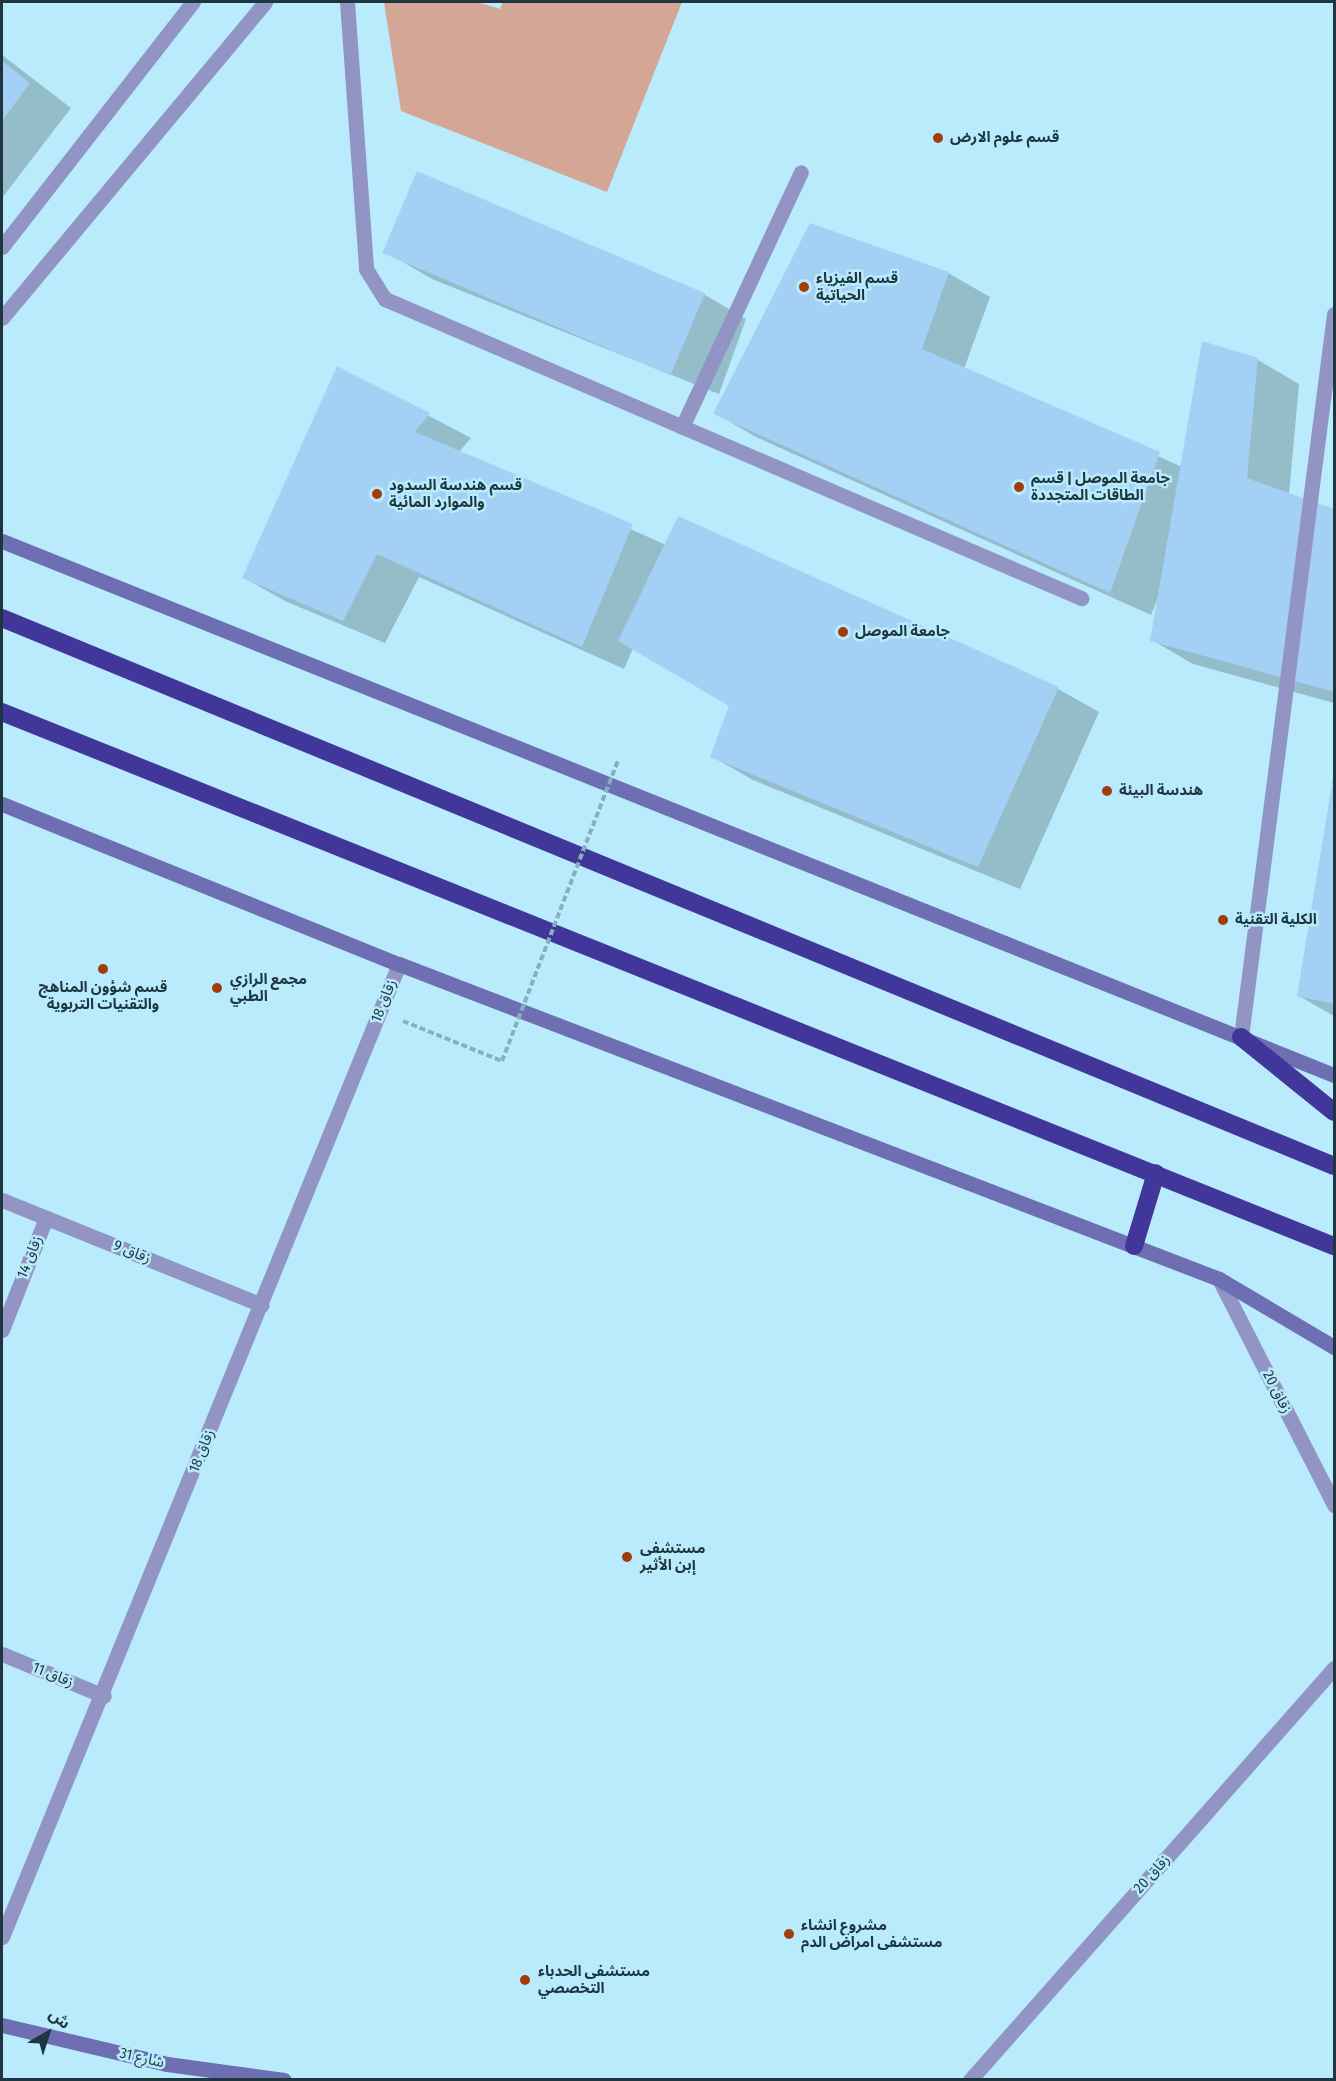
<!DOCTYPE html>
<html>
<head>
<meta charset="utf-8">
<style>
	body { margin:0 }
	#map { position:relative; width:1336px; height:2081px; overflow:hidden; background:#baebfc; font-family:"Fira Sans Condensed","Noto Sans Arabic",sans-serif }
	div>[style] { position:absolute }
	.green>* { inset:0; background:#d3a695 }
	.shadow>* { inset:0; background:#0003 }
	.building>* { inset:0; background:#a3d0f4; transform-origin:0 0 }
	.path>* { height:4px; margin-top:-2px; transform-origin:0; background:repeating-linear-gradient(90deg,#87b0be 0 6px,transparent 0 9px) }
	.lane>* { height:15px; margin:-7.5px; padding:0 7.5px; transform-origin:7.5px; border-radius:7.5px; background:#9295c4 }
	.street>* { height:15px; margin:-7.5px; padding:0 7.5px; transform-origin:7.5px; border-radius:7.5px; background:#9295c4 }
	.secondary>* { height:15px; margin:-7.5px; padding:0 7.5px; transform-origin:7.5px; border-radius:7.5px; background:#6e6eb3 }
	.highway>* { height:18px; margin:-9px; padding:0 9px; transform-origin:9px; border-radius:9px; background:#413699 }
	.path-bridge>* { height:4px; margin-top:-2px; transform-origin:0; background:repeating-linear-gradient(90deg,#87b0be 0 6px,transparent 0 9px) }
	.dots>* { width:16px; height:16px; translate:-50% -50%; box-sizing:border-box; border:3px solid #baebfc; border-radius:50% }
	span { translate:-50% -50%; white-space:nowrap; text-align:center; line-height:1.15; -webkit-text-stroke:5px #baebfc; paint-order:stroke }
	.poi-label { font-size:15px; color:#1d363f; font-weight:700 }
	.left { translate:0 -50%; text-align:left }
	.street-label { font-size:15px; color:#1d363f }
	.frame { position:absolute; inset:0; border:3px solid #1d363f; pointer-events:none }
	.north { position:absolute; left:18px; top:2003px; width:60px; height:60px; -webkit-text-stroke:4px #baebfc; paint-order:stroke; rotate:39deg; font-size:16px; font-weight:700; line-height:24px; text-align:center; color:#1d363f }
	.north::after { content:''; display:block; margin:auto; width:21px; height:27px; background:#1d363f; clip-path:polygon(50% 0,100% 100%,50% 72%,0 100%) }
</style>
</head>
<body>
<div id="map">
	<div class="green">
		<div style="clip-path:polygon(384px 2px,477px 2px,500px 9px,503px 2px,682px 2px,607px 192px,401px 111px)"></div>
	</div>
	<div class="shadow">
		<div style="clip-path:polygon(2px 55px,71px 108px,2px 198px)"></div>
		<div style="clip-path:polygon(418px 173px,705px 295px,746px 319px,719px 394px,432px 279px,391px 255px)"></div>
		<div style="clip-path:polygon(948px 273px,990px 297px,964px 369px,1182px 467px,1258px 360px,1299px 384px,1289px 494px,1334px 510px,1334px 703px,1193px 664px,1152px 640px,1158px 597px,1151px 615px,756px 437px,715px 413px)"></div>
		<div style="clip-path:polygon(338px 368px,471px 438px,459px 452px,666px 545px,1058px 689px,1099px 712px,1020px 889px,753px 780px,711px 756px,730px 705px,633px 648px,624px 669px,419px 577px,385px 643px,285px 601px,244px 578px)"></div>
		<div style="clip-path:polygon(1334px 773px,1334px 1016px,1299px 996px)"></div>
	</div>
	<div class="building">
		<div style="clip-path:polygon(2px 61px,30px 83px,2px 121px)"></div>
		<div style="left:417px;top:171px;width:313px;height:89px;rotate:23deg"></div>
		<div style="clip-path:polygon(810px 223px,949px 272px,922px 349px,1160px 452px,1110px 593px,713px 414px)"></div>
		<div style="clip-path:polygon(1202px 341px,1258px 358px,1247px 478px,1334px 509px,1334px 692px,1150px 641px)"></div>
		<div style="clip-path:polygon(337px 366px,430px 413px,415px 432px,633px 524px,582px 647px,377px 554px,343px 621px,242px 578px)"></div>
		<div style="clip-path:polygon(678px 516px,1059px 687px,978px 867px,710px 757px,729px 706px,618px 641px)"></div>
		<div style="clip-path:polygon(1334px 772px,1334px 1004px,1297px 996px)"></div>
	</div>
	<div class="path">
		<div style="left:403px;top:1021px;width:107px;rotate:22deg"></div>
	</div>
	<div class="lane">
		<div style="left:347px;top:2px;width:268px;rotate:85.9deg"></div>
		<div style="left:366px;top:269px;width:36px;rotate:58deg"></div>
		<div style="left:385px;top:299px;width:758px;rotate:23.25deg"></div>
		<div style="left:2px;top:247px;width:311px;rotate:-52.1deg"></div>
		<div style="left:2px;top:318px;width:411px;rotate:-50.2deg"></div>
		<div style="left:682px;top:427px;width:281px;rotate:-65deg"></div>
		<div style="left:1241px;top:1037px;width:729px;rotate:-82.67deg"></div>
	</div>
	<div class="street">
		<div style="left:2px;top:1200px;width:280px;rotate:22deg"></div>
		<div style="left:1219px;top:1279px;width:254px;rotate:63deg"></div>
		<div style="left:2px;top:1330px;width:120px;rotate:-68.6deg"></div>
		<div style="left:2px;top:1654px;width:110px;rotate:22.4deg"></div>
		<div style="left:2px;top:1937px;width:1051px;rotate:-67.8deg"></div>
		<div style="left:970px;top:2080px;width:550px;rotate:-48.54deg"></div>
	</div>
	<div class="secondary">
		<div style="left:2px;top:541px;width:1435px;rotate:21.85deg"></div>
		<div style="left:2px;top:804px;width:428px;rotate:22deg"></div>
		<div style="left:399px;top:964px;width:878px;rotate:21.01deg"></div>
		<div style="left:1219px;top:1279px;width:134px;rotate:30.6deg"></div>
		<div style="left:2px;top:2025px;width:170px;rotate:13.3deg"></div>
		<div style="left:167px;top:2064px;width:118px;rotate:7.8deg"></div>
	</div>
	<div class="highway">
		<div style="left:2px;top:618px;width:1440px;rotate:22.36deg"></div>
		<div style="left:2px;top:712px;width:1435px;rotate:21.85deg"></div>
		<div style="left:1241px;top:1037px;width:119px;rotate:38.9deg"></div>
		<div style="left:1134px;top:1246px;width:76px;rotate:-73.2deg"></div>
	</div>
	<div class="path-bridge">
		<div style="left:502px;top:1061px;width:323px;rotate:-68.9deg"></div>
	</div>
	<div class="dots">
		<div style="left:938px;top:138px;background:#a13d08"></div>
		<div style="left:804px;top:287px;background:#a13d08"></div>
		<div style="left:1019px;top:487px;background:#a13d08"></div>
		<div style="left:377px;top:494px;background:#a13d08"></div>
		<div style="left:843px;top:632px;background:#a13d08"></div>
		<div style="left:1107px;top:791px;background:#a13d08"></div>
		<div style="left:1223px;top:920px;background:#a13d08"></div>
		<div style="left:103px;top:969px;background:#a13d08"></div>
		<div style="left:217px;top:988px;background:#a13d08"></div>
		<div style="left:627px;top:1557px;background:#a13d08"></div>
		<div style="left:789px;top:1934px;background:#a13d08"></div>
		<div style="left:525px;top:1980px;background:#a13d08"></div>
	</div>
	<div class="poi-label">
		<span class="left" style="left:950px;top:138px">قسم علوم الارض</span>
		<span class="left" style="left:816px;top:287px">قسم الفيزياء<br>الحياتية</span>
		<span class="left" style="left:1031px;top:487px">جامعة الموصل | قسم<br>الطاقات المتجددة</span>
		<span class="left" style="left:389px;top:494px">قسم هندسة السدود<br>والموارد المائية</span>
		<span class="left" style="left:855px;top:632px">جامعة الموصل</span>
		<span class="left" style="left:1119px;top:791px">هندسة البيئة</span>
		<span class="left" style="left:1235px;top:920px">الكلية التقنية</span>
		<span class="left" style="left:230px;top:988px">مجمع الرازي<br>الطبي</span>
		<span style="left:103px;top:996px">قسم شؤون المناهج<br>والتقنيات التربوية</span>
		<span class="left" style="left:640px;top:1557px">مستشفى<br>إبن الأثير</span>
		<span class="left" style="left:801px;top:1934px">مشروع انشاء<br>مستشفى امراض الدم</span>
		<span class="left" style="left:538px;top:1980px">مستشفى الحدباء<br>التخصصي</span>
	</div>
	<div class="street-label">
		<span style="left:384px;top:1001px;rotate:-68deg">زقاق 18</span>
		<span style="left:132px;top:1252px;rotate:22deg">زقاق 9</span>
		<span style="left:30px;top:1257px;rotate:-68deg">زقاق 14</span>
		<span style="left:1277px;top:1392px;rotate:63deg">زقاق 20</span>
		<span style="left:202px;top:1451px;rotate:-68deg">زقاق 18</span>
		<span style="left:53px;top:1675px;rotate:22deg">زقاق 11</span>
		<span style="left:1152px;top:1874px;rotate:-48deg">زقاق 20</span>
		<span style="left:142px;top:2058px;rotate:13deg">شارع 31</span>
	</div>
	<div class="frame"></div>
	<div class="north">ش</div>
</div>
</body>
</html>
